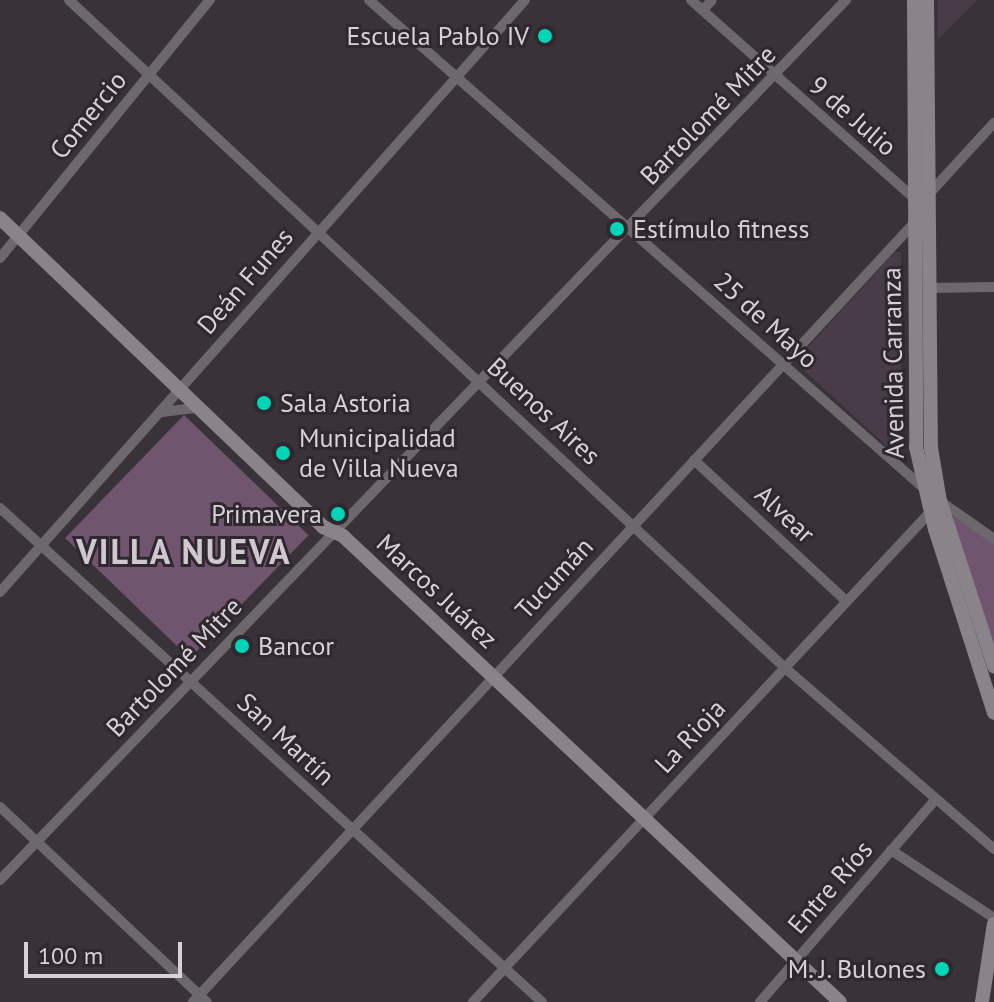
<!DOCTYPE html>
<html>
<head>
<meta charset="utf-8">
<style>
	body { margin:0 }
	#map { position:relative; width:994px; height:1002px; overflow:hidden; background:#393239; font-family:"PT Sans",sans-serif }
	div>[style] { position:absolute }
	.built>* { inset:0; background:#473c47 }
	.green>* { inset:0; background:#70556f; transform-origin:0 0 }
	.street>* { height:10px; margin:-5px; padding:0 5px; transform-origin:5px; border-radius:5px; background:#6c686b }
	.secondary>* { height:14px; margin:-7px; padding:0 7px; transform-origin:7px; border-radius:7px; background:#8a848a }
	.dots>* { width:22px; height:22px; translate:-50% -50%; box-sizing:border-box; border:4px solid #2f282f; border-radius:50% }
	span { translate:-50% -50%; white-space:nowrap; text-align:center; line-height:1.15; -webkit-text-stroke:6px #2f282f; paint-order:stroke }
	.poi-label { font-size:26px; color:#d7d2d7 }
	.right { translate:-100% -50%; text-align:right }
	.left { translate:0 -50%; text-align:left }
	.street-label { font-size:26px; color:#d7d2d7 }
	.district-label { font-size:34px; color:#d0c7d0; font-weight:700; letter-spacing:2px }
	.scale { position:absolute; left:24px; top:942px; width:158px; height:36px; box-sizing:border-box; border:4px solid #d7d2d7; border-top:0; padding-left:10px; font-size:24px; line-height:28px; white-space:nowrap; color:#d7d2d7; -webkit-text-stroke:6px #2f282f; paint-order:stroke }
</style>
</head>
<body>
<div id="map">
	<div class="built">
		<div style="clip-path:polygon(938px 0,977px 0,938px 39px)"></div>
		<div style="clip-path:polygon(895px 252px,901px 252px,901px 459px,799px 366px,799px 357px)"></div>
	</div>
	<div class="green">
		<div style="left:184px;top:415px;width:173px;height:171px;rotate:44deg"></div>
		<div style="clip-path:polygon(954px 517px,994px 544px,994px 644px,951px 518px)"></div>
	</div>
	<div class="street">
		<div style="left:69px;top:0;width:978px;rotate:43.01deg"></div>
		<div style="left:784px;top:667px;width:278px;rotate:40.9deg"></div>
		<div style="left:369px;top:0;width:743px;rotate:41.35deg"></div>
		<div style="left:691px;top:0;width:300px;rotate:41.6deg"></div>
		<div style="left:703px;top:10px;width:13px;rotate:-48deg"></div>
		<div style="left:928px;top:195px;width:98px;rotate:-47.5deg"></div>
		<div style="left:0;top:258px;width:333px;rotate:-50.9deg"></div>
		<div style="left:929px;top:288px;width:65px;rotate:-0.9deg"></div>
		<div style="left:162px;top:412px;width:35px;rotate:-7deg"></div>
		<div style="left:694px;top:460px;width:206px;rotate:42.8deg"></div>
		<div style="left:940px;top:501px;width:66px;rotate:35.1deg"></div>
		<div style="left:0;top:508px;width:733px;rotate:42.35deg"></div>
		<div style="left:0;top:592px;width:791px;rotate:-48.43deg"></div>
		<div style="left:0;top:807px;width:284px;rotate:43.3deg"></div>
		<div style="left:891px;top:850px;width:123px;rotate:33.4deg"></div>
		<div style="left:0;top:880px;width:1221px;rotate:-46.13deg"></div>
		<div style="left:193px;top:1002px;width:1064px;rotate:-47.21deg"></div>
		<div style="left:473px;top:1002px;width:674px;rotate:-46.98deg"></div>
		<div style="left:760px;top:1002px;width:266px;rotate:-49.1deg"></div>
	</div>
	<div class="secondary">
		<div style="left:914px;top:0;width:447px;rotate:89.7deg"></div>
		<div style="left:916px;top:447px;width:84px;rotate:77deg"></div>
		<div style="left:935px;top:529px;width:193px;rotate:72.2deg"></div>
		<div style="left:927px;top:0;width:448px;rotate:89.5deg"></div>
		<div style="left:931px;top:448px;width:54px;rotate:80.4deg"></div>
		<div style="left:940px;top:501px;width:174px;rotate:71.9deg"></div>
		<div style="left:0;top:218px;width:447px;rotate:43.7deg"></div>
		<div style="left:323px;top:527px;width:22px;rotate:24deg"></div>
		<div style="left:343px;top:536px;width:681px;rotate:43.16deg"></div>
		<div style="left:982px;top:1002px;width:79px;rotate:-81.3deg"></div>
	</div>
	<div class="dots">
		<div style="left:545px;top:36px;background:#00d5b7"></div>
		<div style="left:617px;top:229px;background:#00d5b7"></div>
		<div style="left:264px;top:403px;background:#00d5b7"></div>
		<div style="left:283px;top:453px;background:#00d5b7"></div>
		<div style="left:338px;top:514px;background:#00d5b7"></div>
		<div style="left:242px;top:646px;background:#00d5b7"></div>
		<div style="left:942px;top:969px;background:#00d5b7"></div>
	</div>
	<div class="poi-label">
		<span class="right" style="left:529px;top:36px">Escuela Pablo IV</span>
		<span class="left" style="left:633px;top:229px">Estímulo fitness</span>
		<span class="left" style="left:280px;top:403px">Sala Astoria</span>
		<span class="left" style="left:299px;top:453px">Municipalidad<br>de Villa Nueva</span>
		<span class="right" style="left:322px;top:514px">Primavera</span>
		<span class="left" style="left:258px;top:646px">Bancor</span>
		<span class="right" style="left:926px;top:969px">M. J. Bulones</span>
	</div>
	<div class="street-label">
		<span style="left:88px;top:115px;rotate:-51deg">Comercio</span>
		<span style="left:708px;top:115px;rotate:-46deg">Bartolomé Mitre</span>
		<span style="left:853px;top:116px;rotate:41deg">9 de Julio</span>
		<span style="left:245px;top:281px;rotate:-49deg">Deán Funes</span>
		<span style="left:766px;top:320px;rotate:42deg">25 de Mayo</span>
		<span style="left:893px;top:363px;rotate:-91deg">Avenida Carranza</span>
		<span style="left:544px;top:411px;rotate:43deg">Buenos Aires</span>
		<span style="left:785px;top:514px;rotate:43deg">Alvear</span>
		<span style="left:554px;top:578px;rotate:-47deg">Tucumán</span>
		<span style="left:437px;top:591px;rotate:43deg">Marcos Juárez</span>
		<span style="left:174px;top:667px;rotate:-46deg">Bartolomé Mitre</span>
		<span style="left:690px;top:736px;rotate:-47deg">La Rioja</span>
		<span style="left:286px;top:739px;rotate:43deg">San Martín</span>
		<span style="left:830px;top:887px;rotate:-49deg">Entre Ríos</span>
	</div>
	<div class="district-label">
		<span style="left:184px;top:552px">VILLA NUEVA</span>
	</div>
	<div class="scale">100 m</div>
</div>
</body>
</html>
